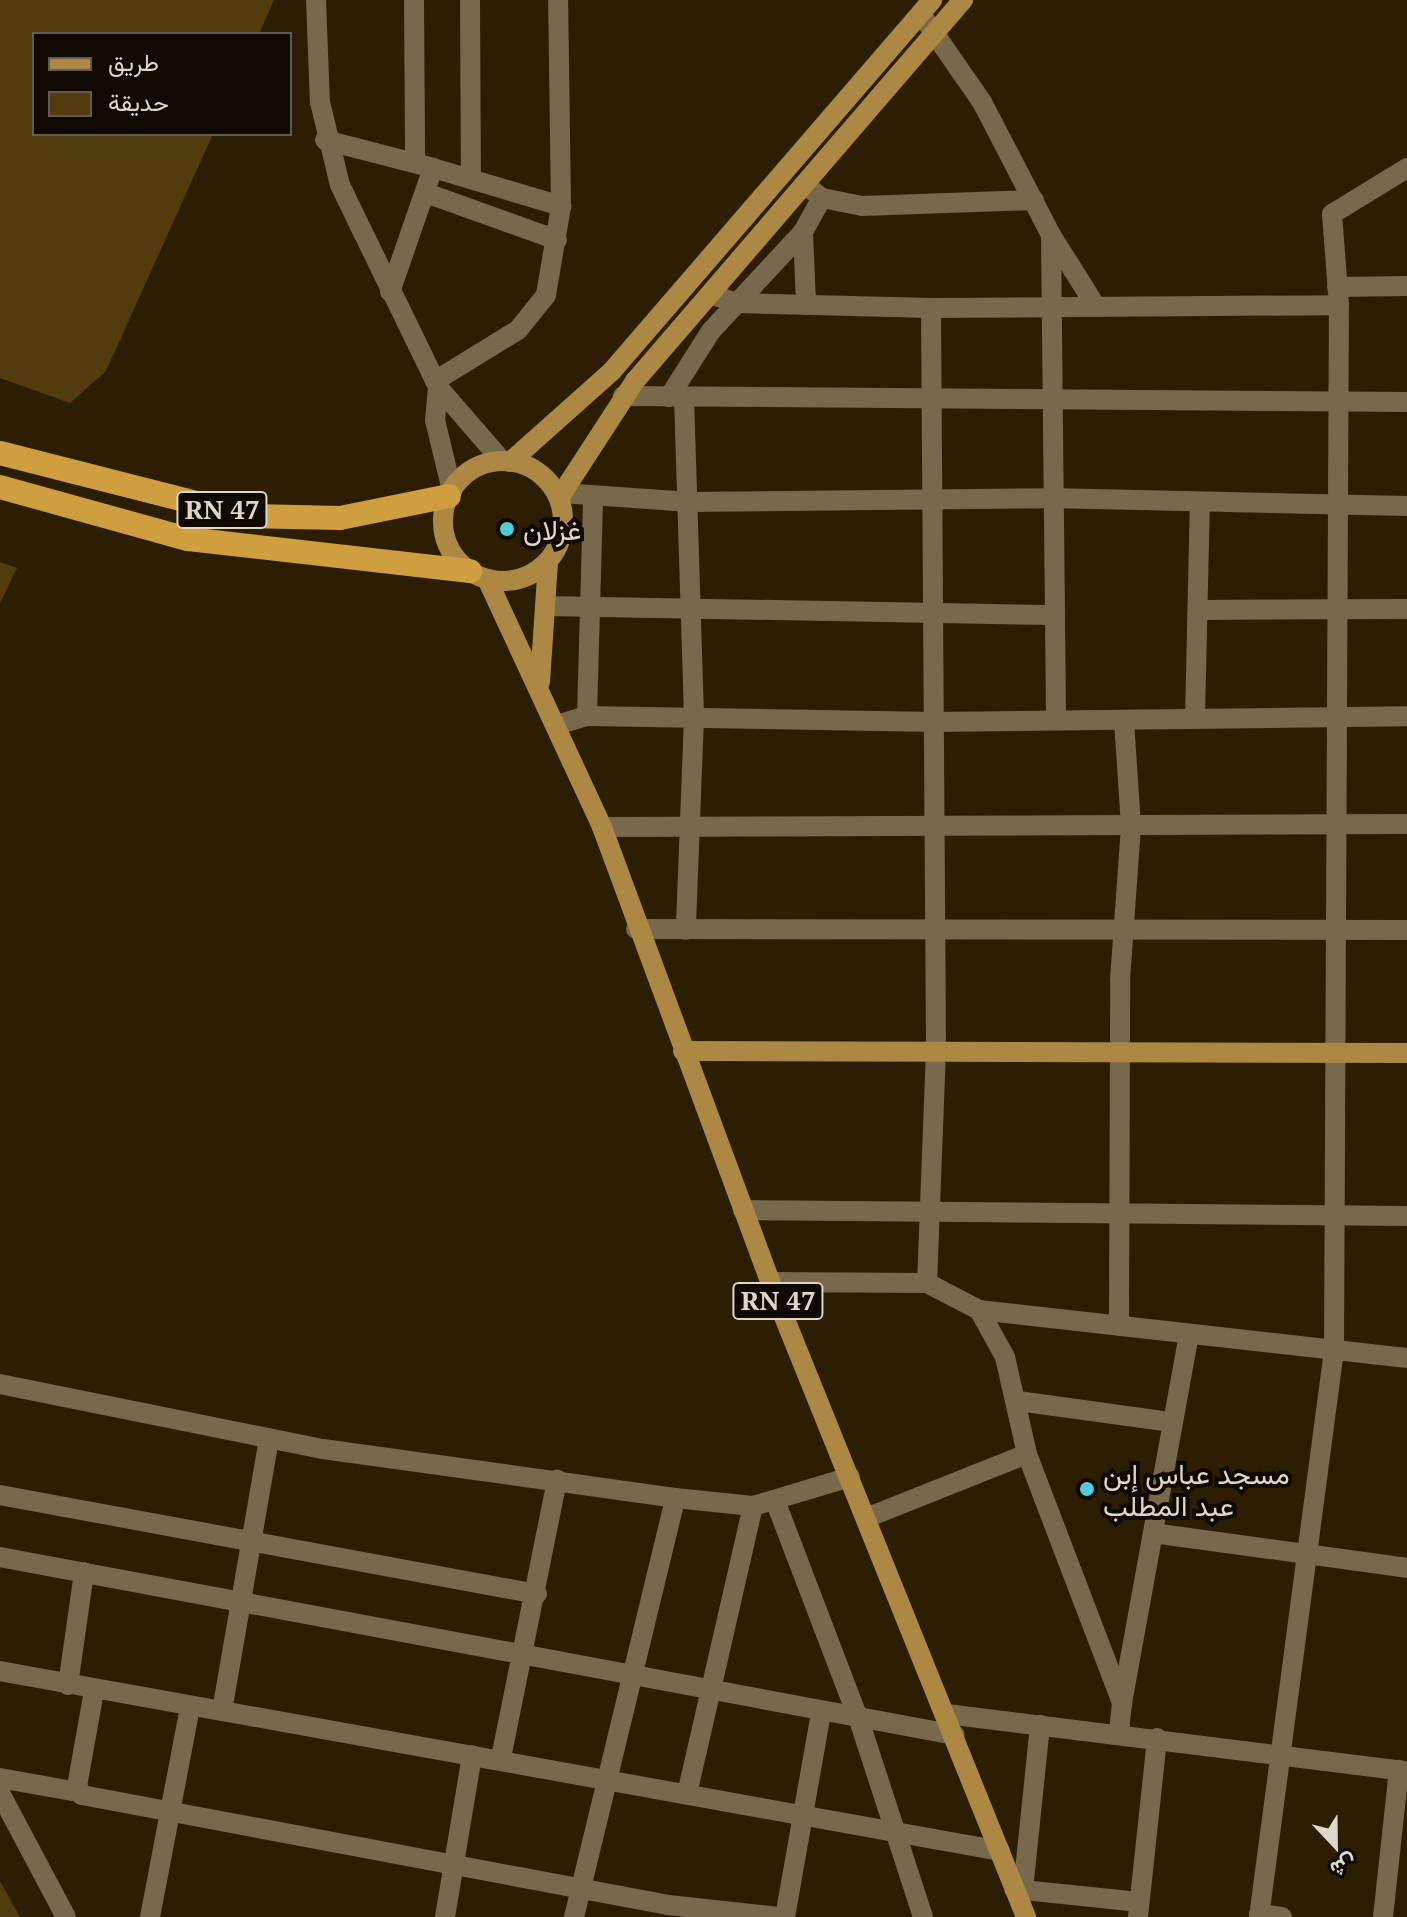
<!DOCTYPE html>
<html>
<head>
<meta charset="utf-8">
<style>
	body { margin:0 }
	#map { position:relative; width:1407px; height:1917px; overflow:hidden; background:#2c1e03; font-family:"Noto Serif",Vazirmatn,serif }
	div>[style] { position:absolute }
	.green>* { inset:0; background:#533c0c }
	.minor>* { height:20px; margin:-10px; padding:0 10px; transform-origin:10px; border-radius:10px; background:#78684c }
	.major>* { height:20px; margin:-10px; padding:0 10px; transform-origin:10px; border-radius:10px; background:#ac8844 }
	.major>.ring { margin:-10px; padding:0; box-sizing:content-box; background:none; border:20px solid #ac8844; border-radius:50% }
	.highway>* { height:24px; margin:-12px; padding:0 12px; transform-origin:12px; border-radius:12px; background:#ce9e3f }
	.dots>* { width:22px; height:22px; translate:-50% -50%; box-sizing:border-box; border:4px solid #0f0902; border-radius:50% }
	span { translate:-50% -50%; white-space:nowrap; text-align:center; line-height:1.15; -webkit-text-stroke:8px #0f0902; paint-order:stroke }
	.shield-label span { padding:2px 6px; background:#0f0902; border:2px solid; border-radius:6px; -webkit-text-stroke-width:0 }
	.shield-label { font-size:26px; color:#dfd6c7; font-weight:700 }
	.poi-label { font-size:28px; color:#dfd6c7 }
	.left { translate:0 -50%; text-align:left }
	.legend { position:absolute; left:32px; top:32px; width:260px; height:104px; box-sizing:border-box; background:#0f0902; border:2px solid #625b51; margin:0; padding:10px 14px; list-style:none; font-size:24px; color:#dfd6c7 }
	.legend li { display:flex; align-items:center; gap:16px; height:40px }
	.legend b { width:40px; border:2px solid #625b51 }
	.north { position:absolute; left:1295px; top:1805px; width:80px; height:80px; -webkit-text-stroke:6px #0f0902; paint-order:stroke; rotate:158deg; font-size:22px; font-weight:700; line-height:32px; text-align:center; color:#dfd6c7 }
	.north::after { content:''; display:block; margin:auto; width:28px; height:36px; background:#dfd6c7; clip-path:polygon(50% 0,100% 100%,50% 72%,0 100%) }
</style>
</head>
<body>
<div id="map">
	<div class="green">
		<div style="clip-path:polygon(0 0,274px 0,259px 34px,34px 34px,34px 134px,213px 134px,106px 371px,70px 403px,0 378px)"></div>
		<div style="clip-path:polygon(0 562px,17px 568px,0 603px)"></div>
		<div style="clip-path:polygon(0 1881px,20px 1917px,0 1917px)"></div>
	</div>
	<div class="minor">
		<div style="left:316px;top:0;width:102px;rotate:87.8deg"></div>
		<div style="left:320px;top:102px;width:85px;rotate:76.5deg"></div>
		<div style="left:340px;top:185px;width:225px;rotate:64.1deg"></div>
		<div style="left:438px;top:387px;width:98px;rotate:49.1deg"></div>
		<div style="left:414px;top:0;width:160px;rotate:89.6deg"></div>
		<div style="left:470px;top:0;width:178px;rotate:89.7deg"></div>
		<div style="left:921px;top:14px;width:107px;rotate:55.3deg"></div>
		<div style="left:982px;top:102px;width:150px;rotate:62.6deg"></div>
		<div style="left:1051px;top:235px;width:484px;rotate:89.4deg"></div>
		<div style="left:325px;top:140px;width:112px;rotate:14.5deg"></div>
		<div style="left:433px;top:168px;width:131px;rotate:109.1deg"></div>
		<div style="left:433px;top:168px;width:134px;rotate:16.5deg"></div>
		<div style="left:807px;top:186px;width:19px;rotate:39deg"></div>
		<div style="left:822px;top:198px;width:41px;rotate:11.3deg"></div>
		<div style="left:862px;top:206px;width:172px;rotate:-2deg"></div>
		<div style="left:426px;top:193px;width:139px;rotate:19.7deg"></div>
		<div style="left:1051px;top:235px;width:83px;rotate:57.8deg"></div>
		<div style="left:1337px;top:287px;width:70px;rotate:-0.8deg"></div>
		<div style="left:711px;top:294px;width:27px;rotate:20deg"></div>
		<div style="left:736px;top:303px;width:195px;rotate:1.5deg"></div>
		<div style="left:931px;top:308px;width:408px;rotate:-0.4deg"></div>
		<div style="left:806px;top:302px;width:70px;rotate:-92.5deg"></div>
		<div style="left:803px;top:232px;width:39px;rotate:-61deg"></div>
		<div style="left:931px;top:308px;width:742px;rotate:89.61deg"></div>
		<div style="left:936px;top:1050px;width:233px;rotate:92.2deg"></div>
		<div style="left:927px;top:1283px;width:59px;rotate:27.4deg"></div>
		<div style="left:979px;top:1310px;width:54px;rotate:61deg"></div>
		<div style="left:1005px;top:1357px;width:99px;rotate:77.2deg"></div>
		<div style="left:1027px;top:1454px;width:267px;rotate:69.1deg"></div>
		<div style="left:1122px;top:1703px;width:30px;rotate:96deg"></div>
		<div style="left:435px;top:381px;width:97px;rotate:-31.6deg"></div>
		<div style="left:518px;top:330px;width:45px;rotate:-51.3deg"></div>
		<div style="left:546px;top:295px;width:90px;rotate:-80.4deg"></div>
		<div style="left:561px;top:206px;width:206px;rotate:-90.8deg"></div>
		<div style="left:438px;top:387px;width:33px;rotate:95deg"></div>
		<div style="left:435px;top:420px;width:73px;rotate:76.5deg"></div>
		<div style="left:623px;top:396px;width:784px;rotate:0.44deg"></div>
		<div style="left:669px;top:397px;width:78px;rotate:-57.5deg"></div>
		<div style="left:711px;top:331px;width:135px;rotate:-47.1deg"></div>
		<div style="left:684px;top:397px;width:320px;rotate:88.2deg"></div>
		<div style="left:694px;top:717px;width:213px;rotate:92.2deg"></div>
		<div style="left:562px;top:493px;width:129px;rotate:4deg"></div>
		<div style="left:691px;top:502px;width:358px;rotate:-0.6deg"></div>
		<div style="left:1049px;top:498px;width:358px;rotate:1.3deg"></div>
		<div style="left:545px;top:606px;width:506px;rotate:1.02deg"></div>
		<div style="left:1198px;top:610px;width:209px;rotate:-0.3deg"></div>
		<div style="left:587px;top:716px;width:219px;rotate:-88.4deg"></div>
		<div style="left:1195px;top:718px;width:213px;rotate:-88.7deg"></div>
		<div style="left:557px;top:725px;width:31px;rotate:-17deg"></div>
		<div style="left:587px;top:716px;width:348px;rotate:1deg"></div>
		<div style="left:935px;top:722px;width:472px;rotate:-0.7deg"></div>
		<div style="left:602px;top:827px;width:805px;rotate:-0.21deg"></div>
		<div style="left:636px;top:929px;width:771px;rotate:0.07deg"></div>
		<div style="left:743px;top:1210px;width:664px;rotate:0.52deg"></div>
		<div style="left:770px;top:1282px;width:157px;rotate:0.4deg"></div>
		<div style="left:979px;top:1310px;width:431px;rotate:6.4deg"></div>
		<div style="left:1119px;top:1326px;width:346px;rotate:-89.8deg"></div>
		<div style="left:1120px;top:980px;width:154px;rotate:-85.9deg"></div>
		<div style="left:1131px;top:826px;width:106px;rotate:-93.8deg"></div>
		<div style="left:0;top:1384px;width:329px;rotate:11.4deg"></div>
		<div style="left:323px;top:1449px;width:355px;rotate:7.9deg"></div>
		<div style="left:675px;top:1498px;width:78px;rotate:5.9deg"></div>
		<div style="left:753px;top:1506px;width:101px;rotate:-16.6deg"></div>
		<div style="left:1018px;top:1401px;width:155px;rotate:7.8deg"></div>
		<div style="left:0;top:1495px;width:546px;rotate:10.45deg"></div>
		<div style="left:776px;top:1503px;width:232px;rotate:69.1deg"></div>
		<div style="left:859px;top:1720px;width:207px;rotate:72deg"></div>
		<div style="left:866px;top:1518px;width:173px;rotate:-21.7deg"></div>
		<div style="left:1153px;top:1533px;width:256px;rotate:7.8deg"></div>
		<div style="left:0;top:1557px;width:971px;rotate:10.56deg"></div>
		<div style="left:0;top:1671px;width:1016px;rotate:10.2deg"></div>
		<div style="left:68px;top:1685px;width:114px;rotate:-81.9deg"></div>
		<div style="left:94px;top:1691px;width:97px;rotate:100.1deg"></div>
		<div style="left:77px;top:1786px;width:10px;rotate:61deg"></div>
		<div style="left:82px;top:1795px;width:596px;rotate:10.63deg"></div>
		<div style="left:668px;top:1905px;width:114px;rotate:6.1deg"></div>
		<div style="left:1122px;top:1703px;width:375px;rotate:-79.7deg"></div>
		<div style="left:222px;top:1711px;width:276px;rotate:-80.2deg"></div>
		<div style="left:947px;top:1714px;width:464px;rotate:7.1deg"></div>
		<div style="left:501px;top:1758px;width:284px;rotate:-78.6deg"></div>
		<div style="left:0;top:1778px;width:79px;rotate:10.2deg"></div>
		<div style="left:0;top:1793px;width:140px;rotate:62deg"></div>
		<div style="left:687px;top:1794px;width:295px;rotate:-77.1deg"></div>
		<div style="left:1014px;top:1889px;width:126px;rotate:5.9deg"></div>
		<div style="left:1023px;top:1890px;width:166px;rotate:-84.1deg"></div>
		<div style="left:1259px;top:1914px;width:23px;rotate:7deg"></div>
		<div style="left:150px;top:1917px;width:213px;rotate:-79.2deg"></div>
		<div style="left:445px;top:1917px;width:164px;rotate:-80.5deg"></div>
		<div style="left:574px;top:1917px;width:431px;rotate:-76.4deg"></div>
		<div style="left:785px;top:1917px;width:207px;rotate:-80deg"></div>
		<div style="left:1138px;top:1917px;width:180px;rotate:-83.9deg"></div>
		<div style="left:1259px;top:1917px;width:572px;rotate:-82.46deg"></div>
		<div style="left:1334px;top:1350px;width:1045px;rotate:-89.73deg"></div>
		<div style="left:1339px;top:305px;width:91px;rotate:-94.4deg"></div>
		<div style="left:1332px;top:214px;width:88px;rotate:-31.5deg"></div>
		<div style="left:1383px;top:1917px;width:148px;rotate:-83.8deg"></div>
	</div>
	<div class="major">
		<div class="ring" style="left:443px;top:461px;width:100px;height:100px"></div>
		<div style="left:510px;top:462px;width:137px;rotate:-41.7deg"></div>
		<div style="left:612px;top:371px;width:490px;rotate:-49.2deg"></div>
		<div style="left:559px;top:498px;width:140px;rotate:-57deg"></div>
		<div style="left:635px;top:381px;width:503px;rotate:-49.28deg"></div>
		<div style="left:487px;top:579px;width:273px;rotate:65.1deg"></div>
		<div style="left:602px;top:827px;width:485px;rotate:69.7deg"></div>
		<div style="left:770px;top:1282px;width:685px;rotate:68.04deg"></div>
		<div style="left:540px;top:682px;width:121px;rotate:-86.2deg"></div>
		<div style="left:683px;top:1051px;width:724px;rotate:0.16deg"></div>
	</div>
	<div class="highway">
		<div style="left:0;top:453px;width:256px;rotate:14.3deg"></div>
		<div style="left:248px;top:516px;width:92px;rotate:1.2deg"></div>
		<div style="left:340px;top:518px;width:111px;rotate:-11.4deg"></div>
		<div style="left:0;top:487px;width:195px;rotate:15.5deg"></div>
		<div style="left:188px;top:539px;width:284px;rotate:6.5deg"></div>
	</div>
	<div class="dots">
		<div style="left:507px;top:529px;background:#52cbd9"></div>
		<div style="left:1087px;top:1489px;background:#52cbd9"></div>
	</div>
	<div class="shield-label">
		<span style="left:222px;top:510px">RN 47</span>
		<span style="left:778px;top:1301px">RN 47</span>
	</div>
	<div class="poi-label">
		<span class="left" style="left:523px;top:529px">غزلان</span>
		<span class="left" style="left:1103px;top:1489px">مسجد عباس إبن<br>عبد المطلب</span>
	</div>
	<ul class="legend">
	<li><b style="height:10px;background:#ac8844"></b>طريق</li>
	<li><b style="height:22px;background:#533c0c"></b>حديقة</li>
	</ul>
	<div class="north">ش</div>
</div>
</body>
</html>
